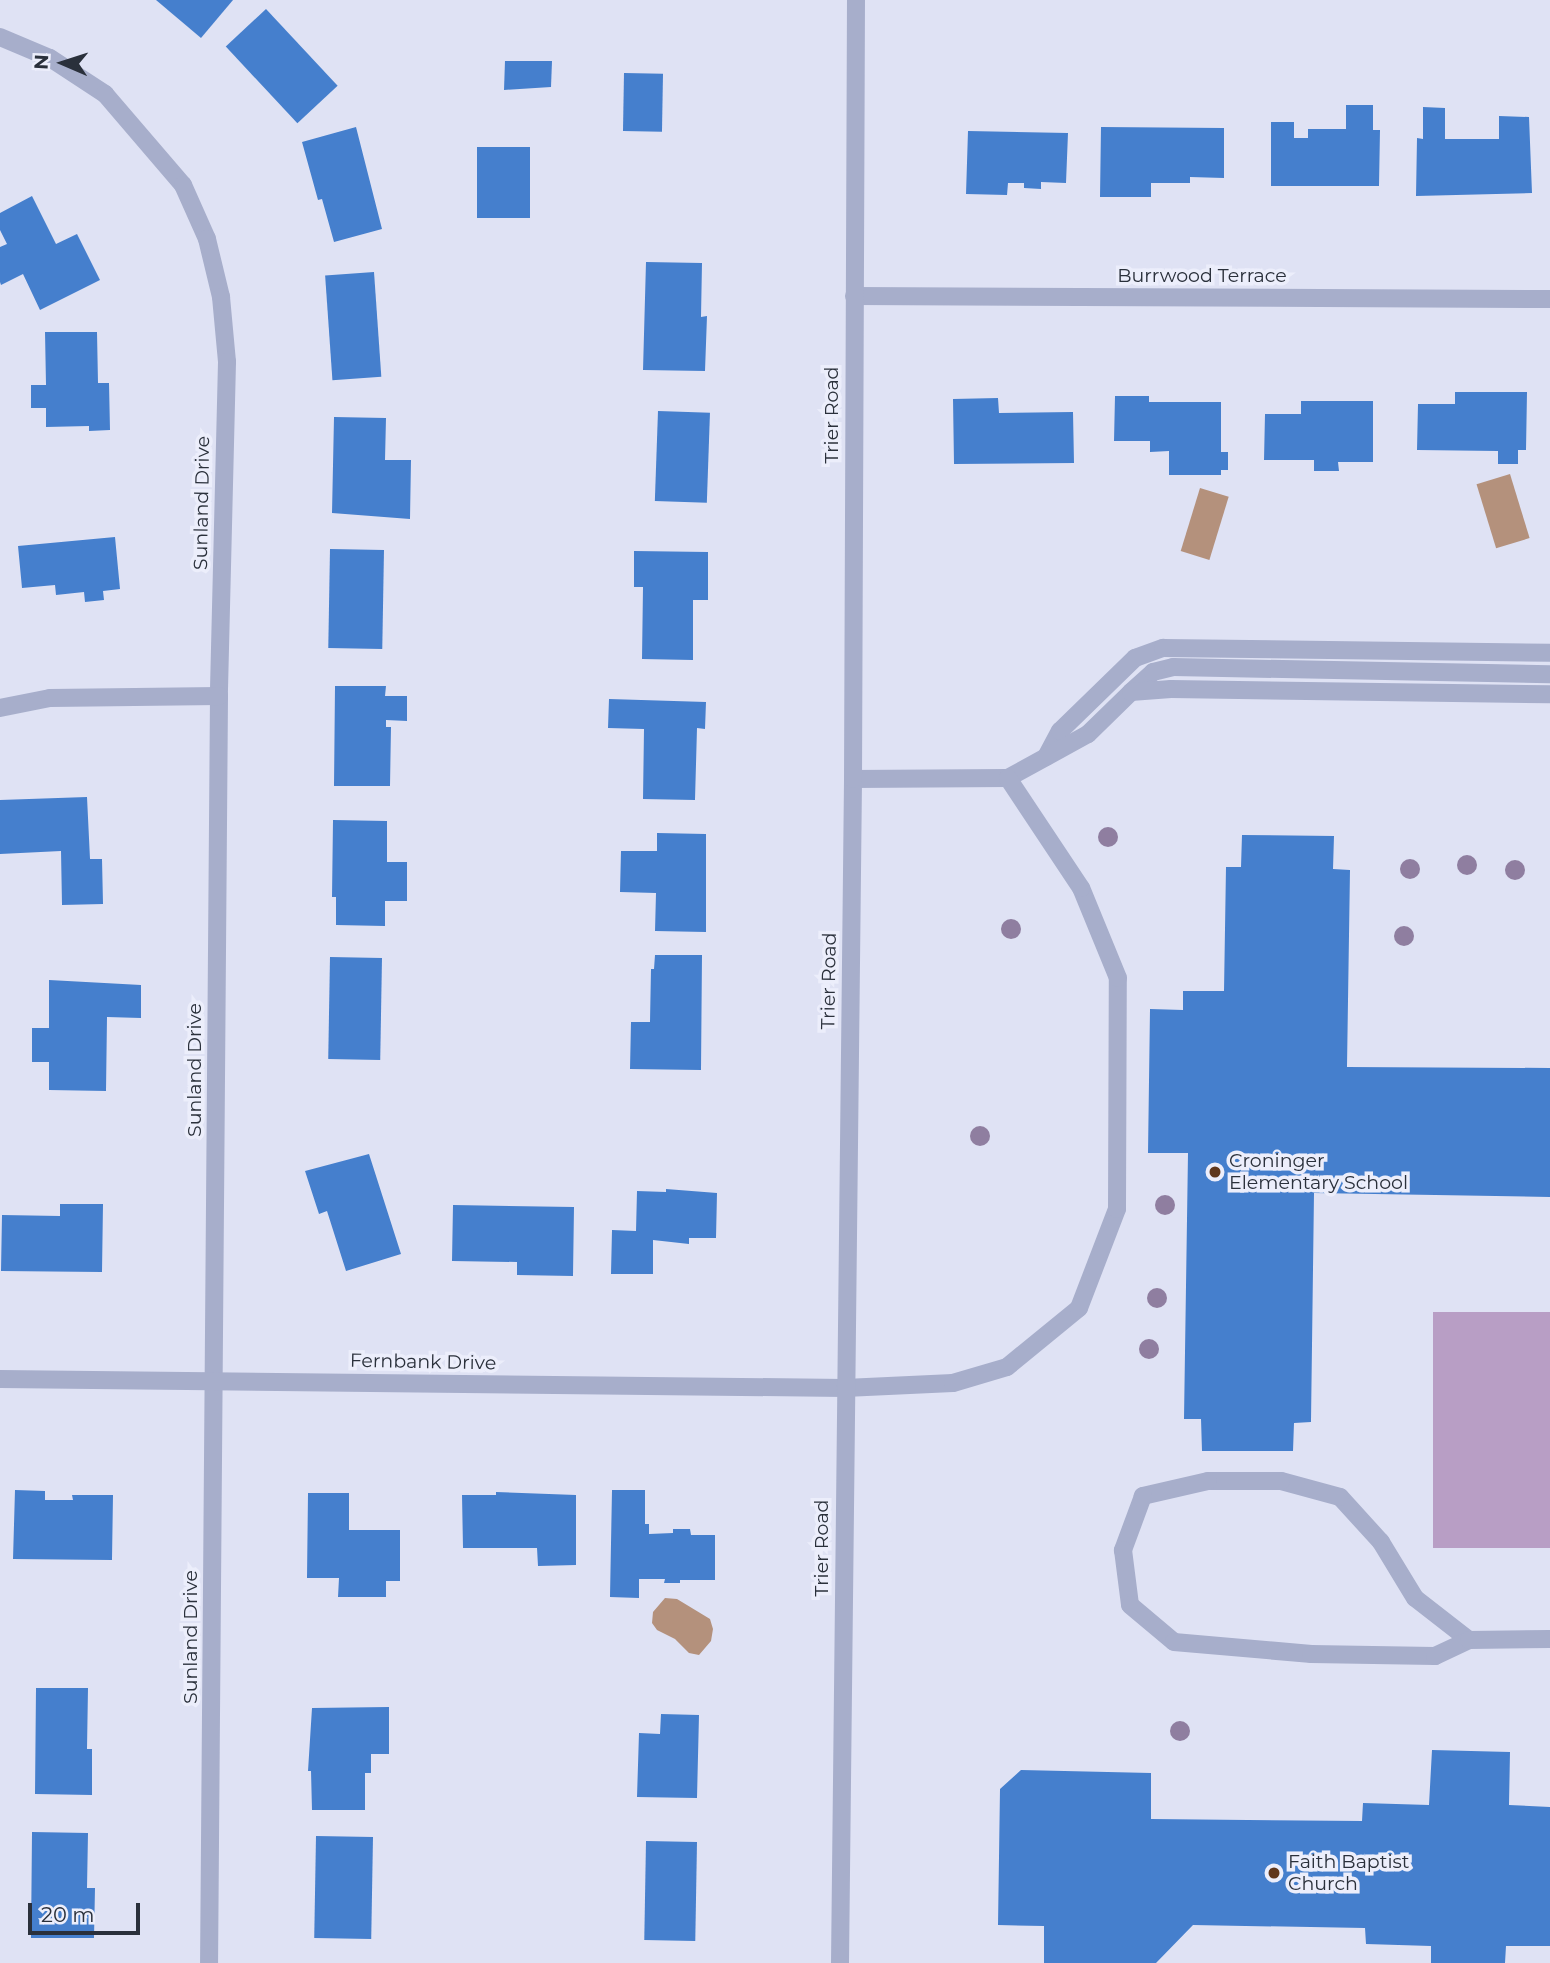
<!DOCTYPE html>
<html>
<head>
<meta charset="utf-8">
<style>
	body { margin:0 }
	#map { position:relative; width:1550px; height:1963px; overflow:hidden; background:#dfe2f4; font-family:Montserrat,sans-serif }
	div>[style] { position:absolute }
	.green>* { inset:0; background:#b89ec5; transform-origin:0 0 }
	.water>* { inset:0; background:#b4917c; transform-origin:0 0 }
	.building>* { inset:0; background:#457fcd; transform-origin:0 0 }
	.minor>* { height:18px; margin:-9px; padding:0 9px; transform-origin:9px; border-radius:9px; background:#a7aecb }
	.trees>* { width:20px; height:20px; margin:-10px; border-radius:50%; background:#8f7ea0 }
	.dots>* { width:19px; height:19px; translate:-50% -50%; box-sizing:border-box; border:4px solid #eceefb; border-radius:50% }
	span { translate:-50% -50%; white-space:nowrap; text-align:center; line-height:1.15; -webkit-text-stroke:7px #eceefb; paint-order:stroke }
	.street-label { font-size:19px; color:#2a303b }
	.poi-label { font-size:19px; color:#2a303b }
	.left { translate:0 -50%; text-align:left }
	.north { position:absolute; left:28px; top:28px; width:70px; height:70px; -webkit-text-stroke:5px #eceefb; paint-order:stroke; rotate:273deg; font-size:19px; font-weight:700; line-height:28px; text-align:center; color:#2a303b }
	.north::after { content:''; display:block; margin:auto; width:24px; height:32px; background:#2a303b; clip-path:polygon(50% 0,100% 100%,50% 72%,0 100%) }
	.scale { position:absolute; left:28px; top:1903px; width:112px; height:32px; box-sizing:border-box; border:4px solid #2a303b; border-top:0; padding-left:9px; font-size:21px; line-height:24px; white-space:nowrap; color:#2a303b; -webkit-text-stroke:5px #eceefb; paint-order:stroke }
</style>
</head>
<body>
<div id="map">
	<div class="green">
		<div style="left:1433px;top:1312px;width:117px;height:236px"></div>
	</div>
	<div class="water">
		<div style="left:1510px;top:474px;width:67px;height:35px;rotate:73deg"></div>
		<div style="left:1200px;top:488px;width:30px;height:66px;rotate:17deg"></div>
		<div style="clip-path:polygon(665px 1598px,677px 1599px,710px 1619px,713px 1629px,711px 1641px,699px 1655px,689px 1653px,675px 1639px,657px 1630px,652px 1623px,653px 1612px)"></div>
	</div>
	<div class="building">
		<div style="clip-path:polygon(156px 0,233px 0,201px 38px)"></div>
		<div style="left:266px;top:9px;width:105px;height:55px;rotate:47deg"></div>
		<div style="clip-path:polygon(505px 61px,552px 61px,551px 87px,504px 90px)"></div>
		<div style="left:624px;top:73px;width:39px;height:58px;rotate:1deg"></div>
		<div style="clip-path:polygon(1346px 105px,1373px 105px,1373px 130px,1380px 130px,1379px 186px,1271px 186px,1271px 122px,1294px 122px,1294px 138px,1308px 138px,1308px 129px,1346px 129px)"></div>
		<div style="clip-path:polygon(1423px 107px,1445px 108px,1445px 139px,1499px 139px,1499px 116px,1529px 117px,1532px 193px,1416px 196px,1417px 138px,1423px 139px)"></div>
		<div style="clip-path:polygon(356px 127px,382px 229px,334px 242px,322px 199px,318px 200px,302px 142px)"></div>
		<div style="clip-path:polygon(1101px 127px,1224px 128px,1224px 178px,1190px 177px,1190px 183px,1151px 183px,1151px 197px,1100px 197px)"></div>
		<div style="clip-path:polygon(968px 131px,1068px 133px,1066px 183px,1041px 182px,1041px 189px,1024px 188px,1024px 183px,1008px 183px,1007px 195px,966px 194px)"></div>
		<div style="left:530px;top:147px;width:71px;height:53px;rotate:90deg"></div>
		<div style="clip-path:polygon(32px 196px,56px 244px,77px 234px,100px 280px,40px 310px,23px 274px,1px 285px,0 282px,0 247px,7px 244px,0 230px,0 213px)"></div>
		<div style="clip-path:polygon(646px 262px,702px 263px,701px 317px,707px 316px,705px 371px,643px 370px)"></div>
		<div style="left:374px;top:272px;width:105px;height:49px;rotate:86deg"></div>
		<div style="clip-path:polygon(45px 332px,97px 332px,98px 383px,109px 383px,110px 430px,89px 431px,89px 426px,46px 427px,46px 408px,31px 408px,31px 385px,46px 385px)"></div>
		<div style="clip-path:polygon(1455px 392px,1527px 392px,1526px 450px,1518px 450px,1518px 464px,1498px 464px,1498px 451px,1417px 450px,1418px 404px,1455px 404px)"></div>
		<div style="clip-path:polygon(1115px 396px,1149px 396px,1149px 402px,1221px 402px,1221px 452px,1228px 452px,1228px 470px,1221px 470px,1221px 475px,1169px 475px,1169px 451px,1150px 452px,1150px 441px,1114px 441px)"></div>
		<div style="clip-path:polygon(998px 398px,999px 413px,1073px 412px,1074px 463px,954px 464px,953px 399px)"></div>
		<div style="clip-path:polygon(1301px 401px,1373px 401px,1373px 462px,1338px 462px,1339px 471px,1314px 471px,1314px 460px,1264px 460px,1265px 414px,1301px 414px)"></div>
		<div style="left:658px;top:411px;width:52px;height:90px;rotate:2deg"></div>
		<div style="clip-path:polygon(334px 417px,386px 418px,385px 460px,411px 460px,410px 519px,332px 513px)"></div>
		<div style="clip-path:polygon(115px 537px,120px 589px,103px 591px,104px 600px,85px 602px,84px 592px,56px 595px,55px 585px,22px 588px,18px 546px)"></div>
		<div style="left:330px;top:549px;width:54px;height:99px;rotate:1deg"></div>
		<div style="clip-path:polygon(634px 551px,708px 552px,708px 600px,693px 600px,693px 660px,642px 659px,643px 587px,634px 587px)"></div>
		<div style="clip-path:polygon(335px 686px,386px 686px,385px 696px,407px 696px,407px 721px,386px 720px,386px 727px,391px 727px,390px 786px,334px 786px)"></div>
		<div style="clip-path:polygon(609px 699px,706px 702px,705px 729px,697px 728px,695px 800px,643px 799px,644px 729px,608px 728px)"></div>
		<div style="clip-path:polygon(87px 797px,90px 859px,102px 859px,103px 904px,62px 905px,61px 851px,0 854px,0 800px)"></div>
		<div style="clip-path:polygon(333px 820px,387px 821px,387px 862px,407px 862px,407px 901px,385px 901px,385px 926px,336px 925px,336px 897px,332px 897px)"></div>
		<div style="clip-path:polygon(657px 833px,706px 834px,706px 932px,655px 931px,656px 893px,620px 892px,621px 851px,657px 851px)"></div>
		<div style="clip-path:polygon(1242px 835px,1334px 836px,1333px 869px,1350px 870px,1347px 1067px,1550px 1068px,1550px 1197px,1314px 1193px,1311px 1422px,1294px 1423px,1293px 1451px,1202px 1451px,1201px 1419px,1184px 1419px,1188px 1153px,1148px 1153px,1150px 1009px,1183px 1010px,1183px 991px,1224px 991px,1226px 867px,1241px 867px)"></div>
		<div style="clip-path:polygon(655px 955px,702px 955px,701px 1070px,630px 1069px,631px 1022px,650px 1022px,651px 969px,654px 969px)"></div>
		<div style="left:330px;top:957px;width:52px;height:102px;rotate:1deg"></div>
		<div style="clip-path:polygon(49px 980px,141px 985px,141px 1018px,107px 1017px,106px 1091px,49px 1090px,49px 1062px,32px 1062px,32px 1028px,49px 1028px)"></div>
		<div style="clip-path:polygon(369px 1154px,401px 1254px,346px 1271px,327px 1211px,319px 1214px,305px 1171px)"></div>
		<div style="clip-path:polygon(666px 1189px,717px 1193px,716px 1238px,689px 1238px,689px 1244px,653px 1240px,653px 1274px,611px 1274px,612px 1230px,636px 1231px,637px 1191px,666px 1192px)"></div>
		<div style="clip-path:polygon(60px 1204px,103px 1204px,102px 1272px,1px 1271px,2px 1215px,60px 1216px)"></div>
		<div style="clip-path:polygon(453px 1205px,574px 1207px,573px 1276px,517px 1275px,517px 1262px,452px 1261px)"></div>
		<div style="clip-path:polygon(15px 1490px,45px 1491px,45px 1500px,73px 1500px,72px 1495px,113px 1495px,112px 1560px,13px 1559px)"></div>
		<div style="clip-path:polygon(612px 1490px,645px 1490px,645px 1524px,649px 1524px,649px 1534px,673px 1533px,673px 1529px,690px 1529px,691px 1535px,715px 1535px,715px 1580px,680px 1580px,680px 1583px,664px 1583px,665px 1579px,639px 1579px,639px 1598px,610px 1597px)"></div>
		<div style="clip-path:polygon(496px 1492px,576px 1495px,576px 1565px,538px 1566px,537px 1548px,463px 1548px,462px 1495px,496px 1495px)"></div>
		<div style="clip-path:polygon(308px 1493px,349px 1493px,349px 1530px,400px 1530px,400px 1581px,386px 1581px,386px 1597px,338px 1597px,339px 1578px,307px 1578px)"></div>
		<div style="clip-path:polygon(36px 1688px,88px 1688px,87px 1749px,92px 1749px,92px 1795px,35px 1794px)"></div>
		<div style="clip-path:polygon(389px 1707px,389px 1754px,371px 1754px,371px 1773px,365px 1773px,365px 1810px,312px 1810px,311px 1771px,308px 1771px,312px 1708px)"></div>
		<div style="clip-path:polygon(661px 1714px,699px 1715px,697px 1798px,637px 1797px,639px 1733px,660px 1734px)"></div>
		<div style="clip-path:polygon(1432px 1750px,1510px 1752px,1509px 1805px,1550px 1807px,1550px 1946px,1506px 1946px,1505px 1963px,1431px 1963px,1431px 1946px,1366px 1944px,1365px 1928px,1193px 1925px,1156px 1963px,1044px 1963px,1044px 1926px,998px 1925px,1000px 1789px,1021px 1770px,1151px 1773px,1151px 1819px,1362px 1821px,1363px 1803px,1429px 1805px)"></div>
		<div style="clip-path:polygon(32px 1832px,88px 1833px,87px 1888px,95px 1888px,94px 1938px,31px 1938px)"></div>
		<div style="left:316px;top:1836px;width:57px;height:102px;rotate:1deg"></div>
		<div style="left:646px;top:1841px;width:51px;height:99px;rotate:1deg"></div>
	</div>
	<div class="minor">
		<div style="left:0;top:37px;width:54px;rotate:22.8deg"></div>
		<div style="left:50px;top:58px;width:66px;rotate:33.2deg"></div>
		<div style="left:105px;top:94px;width:120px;rotate:49.4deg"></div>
		<div style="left:183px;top:185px;width:59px;rotate:66deg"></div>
		<div style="left:207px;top:239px;width:60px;rotate:76.4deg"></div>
		<div style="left:221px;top:297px;width:65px;rotate:84.7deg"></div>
		<div style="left:227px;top:362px;width:334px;rotate:91.4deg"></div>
		<div style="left:219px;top:696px;width:1267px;rotate:90.45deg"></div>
		<div style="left:854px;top:296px;width:696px;rotate:0.25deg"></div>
		<div style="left:1131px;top:692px;width:30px;rotate:-42deg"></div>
		<div style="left:1153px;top:672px;width:21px;rotate:-14deg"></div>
		<div style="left:1173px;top:667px;width:377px;rotate:1.1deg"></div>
		<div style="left:0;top:708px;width:51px;rotate:-11.3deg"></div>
		<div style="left:50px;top:698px;width:169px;rotate:-0.7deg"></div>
		<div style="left:1046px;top:757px;width:30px;rotate:-62deg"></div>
		<div style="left:1060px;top:731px;width:105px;rotate:-44.2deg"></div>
		<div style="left:1135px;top:658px;width:30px;rotate:-20deg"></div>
		<div style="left:1163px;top:648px;width:387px;rotate:0.7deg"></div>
		<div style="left:853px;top:779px;width:155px;rotate:-0.4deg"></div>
		<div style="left:1008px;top:778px;width:91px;rotate:-28.8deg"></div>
		<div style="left:1088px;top:734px;width:60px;rotate:-44.3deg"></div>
		<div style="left:1131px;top:692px;width:40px;rotate:-4.3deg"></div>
		<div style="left:1171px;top:689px;width:379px;rotate:0.8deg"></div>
		<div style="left:0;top:1379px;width:845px;rotate:0.61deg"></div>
		<div style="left:845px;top:1388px;width:108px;rotate:-2.7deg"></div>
		<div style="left:953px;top:1383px;width:56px;rotate:-16.5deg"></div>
		<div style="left:1007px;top:1367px;width:93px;rotate:-39.3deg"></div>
		<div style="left:1079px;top:1308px;width:106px;rotate:-69deg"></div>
		<div style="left:1117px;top:1209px;width:231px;rotate:-89.8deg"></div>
		<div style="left:1118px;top:978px;width:97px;rotate:-112.3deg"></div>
		<div style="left:1081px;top:888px;width:132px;rotate:-123.6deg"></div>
		<div style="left:1469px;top:1640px;width:68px;rotate:-142.1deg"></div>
		<div style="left:1415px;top:1598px;width:66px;rotate:-121.3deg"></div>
		<div style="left:1381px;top:1542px;width:61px;rotate:-132.3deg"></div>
		<div style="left:1340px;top:1497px;width:61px;rotate:-164.8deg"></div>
		<div style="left:1281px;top:1481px;width:73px;rotate:180deg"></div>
		<div style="left:1208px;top:1481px;width:67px;rotate:167deg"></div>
		<div style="left:1143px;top:1496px;width:58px;rotate:110.3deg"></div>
		<div style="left:1123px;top:1550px;width:55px;rotate:82.7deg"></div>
		<div style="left:1130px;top:1605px;width:57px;rotate:40.1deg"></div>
		<div style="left:1174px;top:1642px;width:138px;rotate:5deg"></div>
		<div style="left:1311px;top:1654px;width:124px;rotate:0.9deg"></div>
		<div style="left:1435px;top:1656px;width:38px;rotate:-25deg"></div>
		<div style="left:1469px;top:1640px;width:81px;rotate:-0.7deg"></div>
		<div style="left:840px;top:1963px;width:1184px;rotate:-89.37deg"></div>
		<div style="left:853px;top:779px;width:779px;rotate:-89.78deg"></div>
	</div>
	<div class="trees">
		<div style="left:1108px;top:837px"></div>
		<div style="left:1467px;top:865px"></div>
		<div style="left:1410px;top:869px"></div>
		<div style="left:1515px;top:870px"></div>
		<div style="left:1011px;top:929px"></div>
		<div style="left:1404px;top:936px"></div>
		<div style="left:980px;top:1136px"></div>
		<div style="left:1165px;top:1205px"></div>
		<div style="left:1157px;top:1298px"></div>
		<div style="left:1149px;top:1349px"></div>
		<div style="left:1180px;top:1731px"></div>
	</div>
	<div class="dots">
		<div style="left:1215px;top:1172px;background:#5f371c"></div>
		<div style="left:1274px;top:1873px;background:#5f371c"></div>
	</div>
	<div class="street-label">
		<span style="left:1202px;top:276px">Burrwood Terrace</span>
		<span style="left:832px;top:415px;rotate:-90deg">Trier Road</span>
		<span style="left:202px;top:503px;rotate:-89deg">Sunland Drive</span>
		<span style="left:829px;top:981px;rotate:-89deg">Trier Road</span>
		<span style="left:195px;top:1070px;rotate:-90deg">Sunland Drive</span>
		<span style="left:423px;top:1362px;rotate:1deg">Fernbank Drive</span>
		<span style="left:822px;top:1548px;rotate:-90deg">Trier Road</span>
		<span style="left:191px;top:1637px;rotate:-90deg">Sunland Drive</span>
	</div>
	<div class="poi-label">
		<span class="left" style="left:1229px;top:1172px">Croninger<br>Elementary School</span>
		<span class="left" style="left:1288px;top:1873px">Faith Baptist<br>Church</span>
	</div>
	<div class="north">N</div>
	<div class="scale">20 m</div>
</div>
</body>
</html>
